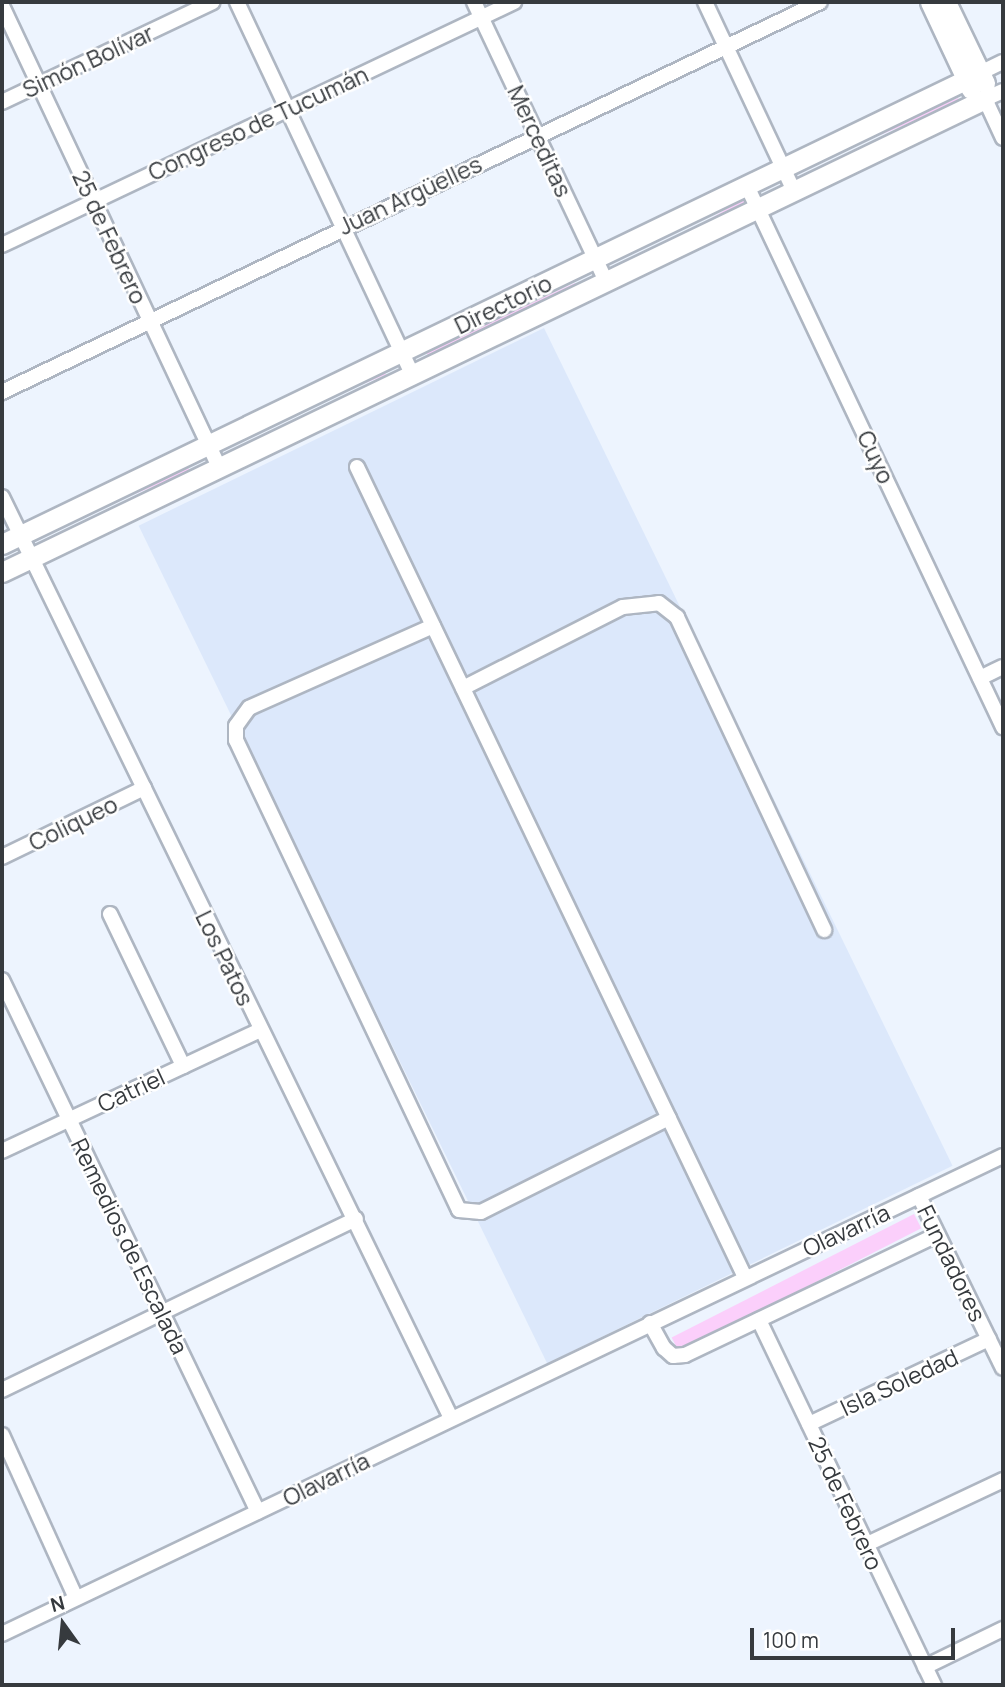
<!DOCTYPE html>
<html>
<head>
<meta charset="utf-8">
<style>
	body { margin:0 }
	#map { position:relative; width:1005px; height:1687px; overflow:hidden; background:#edf4fe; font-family:Manrope,sans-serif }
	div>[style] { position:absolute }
	.built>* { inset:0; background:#dce8fb; transform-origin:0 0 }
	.green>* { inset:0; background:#fbcffb; transform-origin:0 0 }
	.roads { filter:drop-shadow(2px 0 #aeb6c2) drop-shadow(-2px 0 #aeb6c2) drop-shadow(0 2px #aeb6c2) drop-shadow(0 -2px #aeb6c2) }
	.minor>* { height:14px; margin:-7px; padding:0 7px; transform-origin:7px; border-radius:7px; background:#fff }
	.major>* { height:19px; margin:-9.5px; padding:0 9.5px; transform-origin:9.5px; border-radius:9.5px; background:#fff }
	span { translate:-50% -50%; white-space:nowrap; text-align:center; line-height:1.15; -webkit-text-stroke:5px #fff; paint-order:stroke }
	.street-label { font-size:23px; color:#363a3e }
	.frame { position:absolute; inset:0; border:4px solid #363a3e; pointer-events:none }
	.north { position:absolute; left:28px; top:1589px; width:70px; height:70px; -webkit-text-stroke:5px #fff; paint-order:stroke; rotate:345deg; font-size:19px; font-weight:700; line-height:28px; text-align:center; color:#363a3e }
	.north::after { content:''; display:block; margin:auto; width:24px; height:32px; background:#363a3e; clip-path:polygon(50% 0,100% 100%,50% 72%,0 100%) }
	.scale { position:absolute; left:750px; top:1628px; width:205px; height:32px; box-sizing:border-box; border:4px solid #363a3e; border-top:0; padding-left:9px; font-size:21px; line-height:24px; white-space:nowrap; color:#363a3e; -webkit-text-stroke:5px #fff; paint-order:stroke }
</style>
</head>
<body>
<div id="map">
	<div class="built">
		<div style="left:544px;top:328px;width:932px;height:451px;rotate:64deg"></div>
	</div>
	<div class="green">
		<div style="left:958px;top:98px;width:5px;height:167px;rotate:68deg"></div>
		<div style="left:745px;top:198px;width:6px;height:143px;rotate:59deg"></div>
		<div style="clip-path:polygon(575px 283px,577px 287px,428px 356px,426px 351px)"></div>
		<div style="left:384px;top:370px;width:5px;height:169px;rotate:68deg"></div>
		<div style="left:188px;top:467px;width:5px;height:162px;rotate:68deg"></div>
		<div style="left:914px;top:1214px;width:16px;height:272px;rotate:63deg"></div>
	</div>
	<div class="roads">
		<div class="minor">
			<div style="left:237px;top:2px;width:411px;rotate:64.8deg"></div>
			<div style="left:474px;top:2px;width:309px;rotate:64.7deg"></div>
			<div style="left:705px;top:2px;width:207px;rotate:64.8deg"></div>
			<div style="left:2px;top:6px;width:510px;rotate:64.79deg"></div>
			<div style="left:980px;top:73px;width:25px;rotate:-26deg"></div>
			<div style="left:1003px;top:91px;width:20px;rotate:156deg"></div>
			<div style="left:985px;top:99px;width:43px;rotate:65.2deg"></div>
			<div style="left:2px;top:102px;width:233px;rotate:-25.4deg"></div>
			<div style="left:747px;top:186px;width:599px;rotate:64.68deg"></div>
			<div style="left:2px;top:245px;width:567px;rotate:-25.39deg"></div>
			<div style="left:2px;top:392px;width:906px;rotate:-25.49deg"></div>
			<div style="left:357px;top:467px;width:898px;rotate:64.41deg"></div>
			<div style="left:2px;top:497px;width:1025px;rotate:64.01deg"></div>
			<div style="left:433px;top:626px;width:201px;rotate:156deg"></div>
			<div style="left:249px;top:708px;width:22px;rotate:126deg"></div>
			<div style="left:236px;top:726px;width:14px;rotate:90deg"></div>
			<div style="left:236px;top:740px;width:520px;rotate:64.62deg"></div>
			<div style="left:459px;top:1210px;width:22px;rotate:5deg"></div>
			<div style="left:481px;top:1212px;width:210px;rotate:-26.6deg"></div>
			<div style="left:980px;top:678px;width:25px;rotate:-26deg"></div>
			<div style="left:463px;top:688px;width:179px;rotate:-26.9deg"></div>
			<div style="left:623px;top:607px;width:36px;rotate:-6deg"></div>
			<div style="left:659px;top:603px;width:23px;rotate:38deg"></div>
			<div style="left:677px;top:617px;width:346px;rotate:64.8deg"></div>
			<div style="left:2px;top:857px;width:158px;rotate:-25.9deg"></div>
			<div style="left:110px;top:914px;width:169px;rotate:64.3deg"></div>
			<div style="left:2px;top:980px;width:590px;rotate:64.3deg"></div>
			<div style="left:2px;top:1151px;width:285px;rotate:-25.1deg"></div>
			<div style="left:919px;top:1196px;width:191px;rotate:64deg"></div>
			<div style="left:759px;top:1320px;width:405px;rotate:64.4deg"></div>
			<div style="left:650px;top:1323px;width:29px;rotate:61deg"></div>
			<div style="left:664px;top:1348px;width:12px;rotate:42deg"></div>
			<div style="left:673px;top:1356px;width:12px;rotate:-5deg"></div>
			<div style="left:685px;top:1355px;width:279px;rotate:-25.5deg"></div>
			<div style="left:2px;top:1390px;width:393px;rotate:-25.8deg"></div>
			<div style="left:809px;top:1424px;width:199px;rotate:-25.3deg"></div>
			<div style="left:2px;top:1435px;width:179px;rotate:65.6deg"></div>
			<div style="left:865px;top:1545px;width:153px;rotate:-25.2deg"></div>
			<div style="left:2px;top:1634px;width:1109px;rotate:-25.53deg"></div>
			<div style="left:925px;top:1667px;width:87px;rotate:-26deg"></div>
		</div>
		<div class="major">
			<div style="left:930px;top:2px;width:96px;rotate:64.8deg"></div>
			<div style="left:946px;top:2px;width:90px;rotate:64.3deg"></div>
			<div style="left:2px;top:544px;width:1086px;rotate:-25.72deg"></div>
			<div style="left:2px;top:572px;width:1091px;rotate:-25.7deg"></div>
		</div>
	</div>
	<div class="street-label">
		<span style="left:88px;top:61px;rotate:-25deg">Simón Bolívar</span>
		<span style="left:258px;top:123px;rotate:-25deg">Congreso de Tucumán</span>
		<span style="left:540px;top:141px;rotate:65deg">Merceditas</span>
		<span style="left:410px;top:195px;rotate:-25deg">Juan Argüelles</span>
		<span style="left:110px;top:237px;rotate:65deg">25 de Febrero</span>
		<span style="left:503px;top:304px;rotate:-26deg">Directorio</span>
		<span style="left:876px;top:457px;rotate:65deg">Cuyo</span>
		<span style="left:73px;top:823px;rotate:-26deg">Coliqueo</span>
		<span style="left:225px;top:958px;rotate:64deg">Los Patos</span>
		<span style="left:131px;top:1090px;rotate:-25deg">Catriel</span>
		<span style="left:846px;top:1230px;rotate:-25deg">Olavarría</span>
		<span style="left:130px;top:1246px;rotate:64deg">Remedios de Escalada</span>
		<span style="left:952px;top:1263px;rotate:64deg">Fundadores</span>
		<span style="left:899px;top:1382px;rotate:-25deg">Isla Soledad</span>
		<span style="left:326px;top:1479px;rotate:-26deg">Olavarría</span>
		<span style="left:846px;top:1503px;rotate:65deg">25 de Febrero</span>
	</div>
	<div class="frame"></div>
	<div class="north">N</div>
	<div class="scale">100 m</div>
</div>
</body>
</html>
